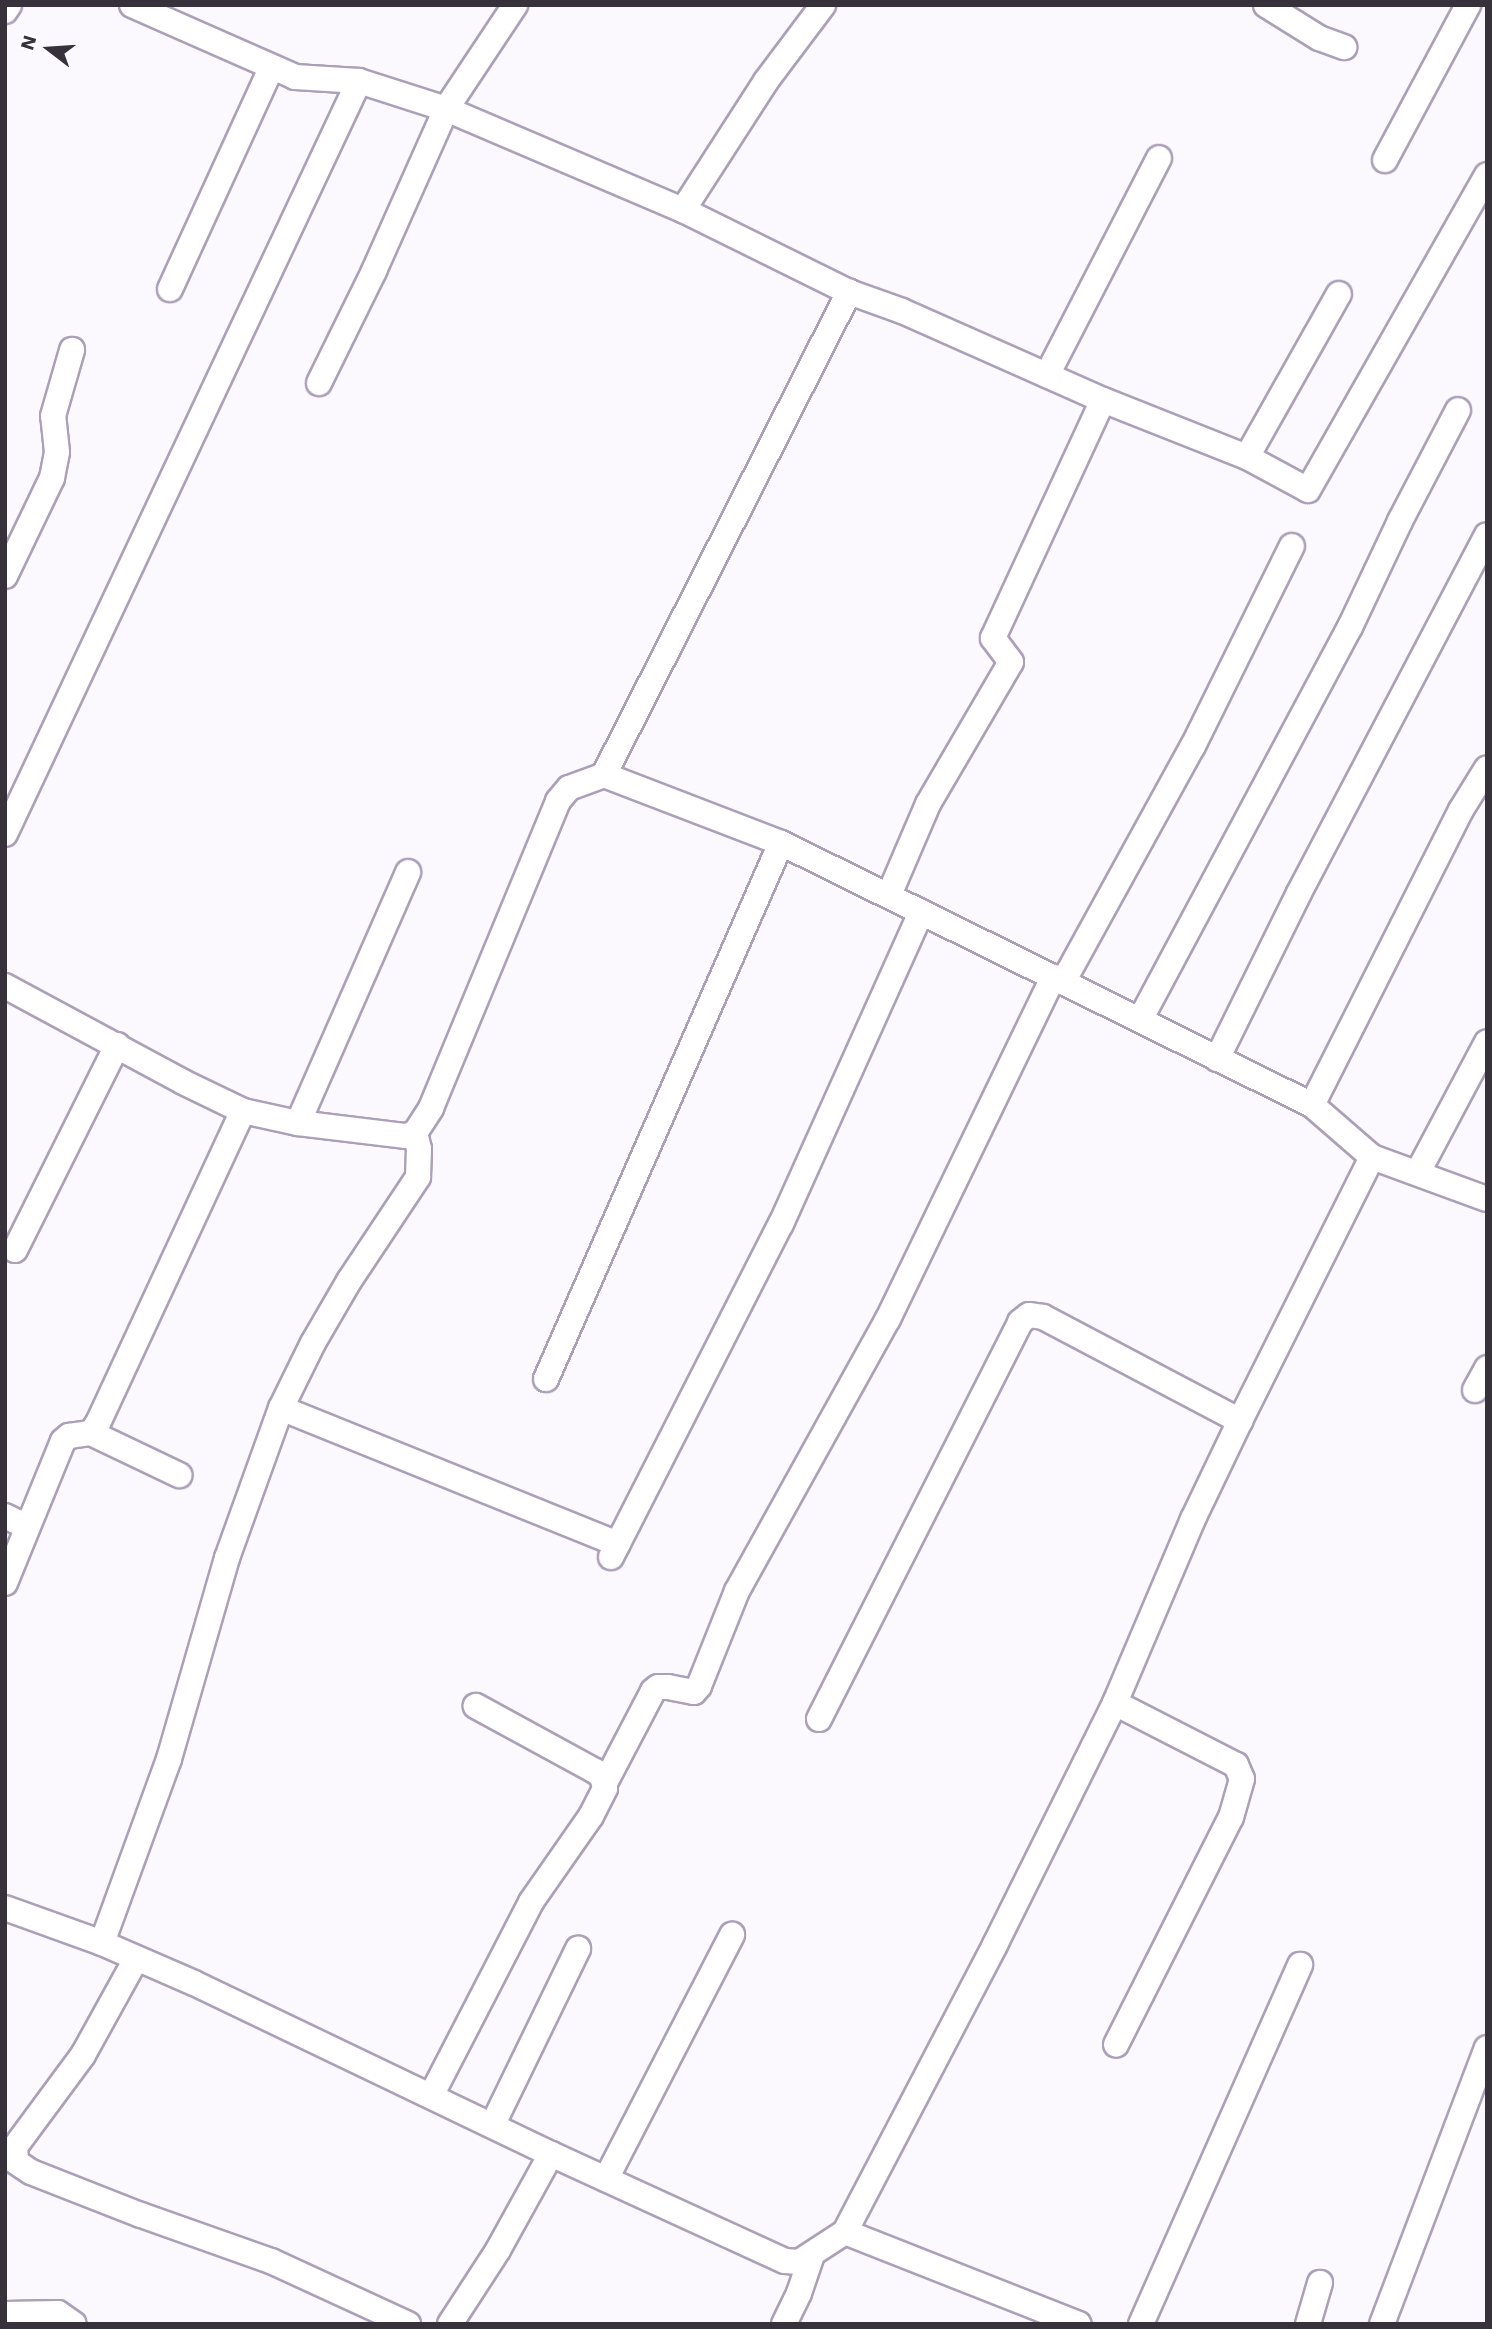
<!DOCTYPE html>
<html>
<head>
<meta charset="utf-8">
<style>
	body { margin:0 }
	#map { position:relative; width:1492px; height:2329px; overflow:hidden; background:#fbf9fe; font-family:"Work Sans",sans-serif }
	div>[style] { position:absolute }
	.roads { filter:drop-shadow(2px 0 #aca0b9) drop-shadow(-2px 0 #aca0b9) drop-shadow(0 2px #aca0b9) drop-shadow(0 -2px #aca0b9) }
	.street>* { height:24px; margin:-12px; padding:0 12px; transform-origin:12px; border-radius:12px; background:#fff }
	span { translate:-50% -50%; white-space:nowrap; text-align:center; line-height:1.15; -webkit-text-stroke:7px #fff; paint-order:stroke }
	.frame { position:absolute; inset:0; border:7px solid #36313b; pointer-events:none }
	.north { position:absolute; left:14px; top:14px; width:70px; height:70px; -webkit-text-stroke:5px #fff; paint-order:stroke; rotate:287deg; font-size:19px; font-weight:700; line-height:28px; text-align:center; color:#36313b }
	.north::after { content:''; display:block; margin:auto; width:24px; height:32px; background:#36313b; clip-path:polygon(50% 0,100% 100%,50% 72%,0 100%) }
</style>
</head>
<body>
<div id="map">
	<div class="roads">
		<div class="street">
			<div style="left:132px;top:5px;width:178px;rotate:23.8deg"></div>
			<div style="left:295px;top:77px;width:64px;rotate:3.6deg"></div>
			<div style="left:359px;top:81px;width:91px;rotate:17.8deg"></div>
			<div style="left:446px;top:109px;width:258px;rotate:23.1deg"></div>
			<div style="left:683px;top:210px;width:185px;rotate:26.3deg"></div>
			<div style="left:849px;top:292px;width:56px;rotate:19.7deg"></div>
			<div style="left:902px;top:311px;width:220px;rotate:23.9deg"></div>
			<div style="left:1266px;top:5px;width:62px;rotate:31.9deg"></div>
			<div style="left:1319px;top:38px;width:27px;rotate:20deg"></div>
			<div style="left:5px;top:11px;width:7px;rotate:-56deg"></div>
			<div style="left:1385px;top:160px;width:176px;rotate:-61.8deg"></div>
			<div style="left:683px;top:210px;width:153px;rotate:-57.2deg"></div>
			<div style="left:766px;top:81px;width:95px;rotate:-53.1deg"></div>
			<div style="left:170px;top:289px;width:243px;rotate:-65.4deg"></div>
			<div style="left:1047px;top:375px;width:244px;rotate:-62.7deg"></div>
			<div style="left:319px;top:383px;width:125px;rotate:-63.8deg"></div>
			<div style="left:374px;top:271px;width:177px;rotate:-66deg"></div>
			<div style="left:446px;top:109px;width:125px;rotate:-56.4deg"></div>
			<div style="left:1247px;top:457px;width:187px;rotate:-60.6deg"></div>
			<div style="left:5px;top:576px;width:109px;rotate:-64.4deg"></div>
			<div style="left:52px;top:478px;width:26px;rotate:-79deg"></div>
			<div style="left:57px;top:452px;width:36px;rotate:-96deg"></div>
			<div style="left:53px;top:416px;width:69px;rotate:-73.9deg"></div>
			<div style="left:604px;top:775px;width:542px;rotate:-63.1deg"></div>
			<div style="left:5px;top:834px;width:832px;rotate:-64.82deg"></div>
			<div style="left:889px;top:895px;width:99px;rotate:-66.8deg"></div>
			<div style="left:928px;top:804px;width:164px;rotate:-59.7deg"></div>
			<div style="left:1011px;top:662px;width:30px;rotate:-127deg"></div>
			<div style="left:993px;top:638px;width:262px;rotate:-65.2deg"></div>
			<div style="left:1103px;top:400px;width:155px;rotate:21.6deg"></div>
			<div style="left:1247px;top:457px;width:69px;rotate:28.4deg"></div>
			<div style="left:1308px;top:490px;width:362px;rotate:-60.4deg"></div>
			<div style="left:1063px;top:982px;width:269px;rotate:-61.2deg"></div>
			<div style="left:1193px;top:746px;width:223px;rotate:-63.7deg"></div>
			<div style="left:5px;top:986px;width:202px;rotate:28.3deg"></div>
			<div style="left:183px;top:1082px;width:67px;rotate:25.8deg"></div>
			<div style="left:243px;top:1111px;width:56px;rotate:12.3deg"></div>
			<div style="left:298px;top:1123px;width:109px;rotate:6.9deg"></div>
			<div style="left:406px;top:1136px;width:9px;rotate:-18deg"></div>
			<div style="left:415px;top:1133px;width:30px;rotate:-57deg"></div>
			<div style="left:431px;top:1108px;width:332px;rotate:-67.5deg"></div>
			<div style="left:558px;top:801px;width:17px;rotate:-50deg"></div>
			<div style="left:569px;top:788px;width:37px;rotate:-20deg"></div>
			<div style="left:604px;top:775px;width:190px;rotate:21deg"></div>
			<div style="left:781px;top:843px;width:592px;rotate:26.26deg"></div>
			<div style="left:1312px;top:1105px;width:79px;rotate:40.9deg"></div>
			<div style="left:1372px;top:1157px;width:295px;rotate:116.6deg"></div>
			<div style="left:1240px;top:1421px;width:109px;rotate:115.6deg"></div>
			<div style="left:1193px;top:1519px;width:200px;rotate:113deg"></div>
			<div style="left:1115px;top:1703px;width:270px;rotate:116.4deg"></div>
			<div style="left:995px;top:1945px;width:324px;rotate:117.6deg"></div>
			<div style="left:1140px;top:1020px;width:446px;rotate:-61.9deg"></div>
			<div style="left:1350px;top:627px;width:117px;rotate:-64.7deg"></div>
			<div style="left:1400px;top:521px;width:125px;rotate:-62.4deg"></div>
			<div style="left:1217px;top:1059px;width:185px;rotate:-63.7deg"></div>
			<div style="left:1299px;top:893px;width:404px;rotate:-62.3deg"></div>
			<div style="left:1312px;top:1105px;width:330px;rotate:-63.2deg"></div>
			<div style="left:1461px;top:810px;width:49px;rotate:-58.2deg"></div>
			<div style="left:298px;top:1123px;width:274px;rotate:-66.3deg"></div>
			<div style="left:1372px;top:1157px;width:122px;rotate:20.1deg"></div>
			<div style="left:1418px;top:1172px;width:147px;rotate:-62deg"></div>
			<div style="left:15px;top:1250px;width:229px;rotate:-63.5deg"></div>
			<div style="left:546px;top:1379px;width:585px;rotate:-66.33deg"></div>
			<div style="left:1475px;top:1390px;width:25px;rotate:-61deg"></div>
			<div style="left:281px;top:1408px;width:363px;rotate:22deg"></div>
			<div style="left:91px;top:1433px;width:98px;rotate:25.5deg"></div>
			<div style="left:5px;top:1516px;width:25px;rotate:26deg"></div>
			<div style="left:611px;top:1557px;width:374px;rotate:-63deg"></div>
			<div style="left:781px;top:1224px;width:342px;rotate:-65.8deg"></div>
			<div style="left:5px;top:1583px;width:153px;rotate:-67.8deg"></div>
			<div style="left:63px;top:1441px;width:8px;rotate:-40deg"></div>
			<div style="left:69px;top:1436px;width:22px;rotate:-8deg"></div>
			<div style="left:91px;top:1433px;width:12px;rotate:-55deg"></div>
			<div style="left:98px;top:1423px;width:344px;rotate:-65.1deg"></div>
			<div style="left:1115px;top:1703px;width:136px;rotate:27.1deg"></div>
			<div style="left:1236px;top:1765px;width:15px;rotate:67deg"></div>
			<div style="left:1242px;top:1779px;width:40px;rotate:106deg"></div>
			<div style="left:1231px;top:1817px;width:255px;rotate:116.8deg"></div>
			<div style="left:819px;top:1719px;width:445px;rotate:-63.1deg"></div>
			<div style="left:1020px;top:1322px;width:11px;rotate:-38deg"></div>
			<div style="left:1029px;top:1315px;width:14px;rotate:8deg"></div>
			<div style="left:1043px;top:1317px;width:223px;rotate:27.8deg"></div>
			<div style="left:605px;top:1783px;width:104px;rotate:-62.4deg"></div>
			<div style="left:653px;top:1691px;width:6px;rotate:-39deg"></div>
			<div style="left:658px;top:1687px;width:10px"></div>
			<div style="left:668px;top:1687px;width:26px;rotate:11deg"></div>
			<div style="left:694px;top:1692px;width:8px;rotate:-50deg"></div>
			<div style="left:699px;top:1686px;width:102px;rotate:-68.2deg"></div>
			<div style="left:737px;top:1591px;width:311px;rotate:-61deg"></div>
			<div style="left:888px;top:1319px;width:380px;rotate:-64.2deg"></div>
			<div style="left:5px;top:1908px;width:103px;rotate:19.8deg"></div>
			<div style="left:102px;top:1943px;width:100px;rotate:23.5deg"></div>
			<div style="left:194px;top:1983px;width:396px;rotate:25.6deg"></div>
			<div style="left:551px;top:2154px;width:257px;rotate:24.6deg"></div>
			<div style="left:785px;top:2261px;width:14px;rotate:4deg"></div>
			<div style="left:799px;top:2262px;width:55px;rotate:-33.1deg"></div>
			<div style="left:845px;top:2232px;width:251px;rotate:21.5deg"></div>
			<div style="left:102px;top:1943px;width:196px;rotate:-70deg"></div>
			<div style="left:169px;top:1759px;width:209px;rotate:-73.9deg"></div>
			<div style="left:227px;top:1558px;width:159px;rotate:-70.2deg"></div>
			<div style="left:281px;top:1408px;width:72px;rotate:-63.8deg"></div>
			<div style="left:313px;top:1343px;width:72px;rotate:-59.9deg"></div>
			<div style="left:349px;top:1281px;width:125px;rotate:-56.4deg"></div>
			<div style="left:418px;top:1177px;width:28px;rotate:-88deg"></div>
			<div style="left:419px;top:1149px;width:16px;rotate:-104deg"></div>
			<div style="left:136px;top:1959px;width:110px;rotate:118.9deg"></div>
			<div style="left:83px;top:2055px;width:114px;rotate:126.5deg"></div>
			<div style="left:15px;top:2147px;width:15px;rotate:86deg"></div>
			<div style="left:16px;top:2162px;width:18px;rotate:34deg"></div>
			<div style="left:31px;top:2172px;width:118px;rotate:21.4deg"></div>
			<div style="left:141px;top:2215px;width:138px;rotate:19.5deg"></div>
			<div style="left:271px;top:2261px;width:151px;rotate:24.7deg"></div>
			<div style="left:431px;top:2096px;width:218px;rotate:-62.7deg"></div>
			<div style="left:531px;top:1902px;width:105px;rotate:-55.1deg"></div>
			<div style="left:591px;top:1816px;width:31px;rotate:-63deg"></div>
			<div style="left:605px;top:1788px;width:12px;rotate:-104deg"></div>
			<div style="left:602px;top:1776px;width:9px;rotate:-144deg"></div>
			<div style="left:595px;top:1771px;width:136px;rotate:-151.4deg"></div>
			<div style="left:493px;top:2124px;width:195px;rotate:-64.1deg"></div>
			<div style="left:606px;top:2179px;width:275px;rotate:-62.7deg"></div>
			<div style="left:5px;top:2314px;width:53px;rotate:-1.1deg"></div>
			<div style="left:58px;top:2313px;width:19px;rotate:35deg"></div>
			<div style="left:450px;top:2324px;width:88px;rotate:-57deg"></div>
			<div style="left:498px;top:2250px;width:110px;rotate:-61.1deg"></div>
			<div style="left:784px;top:2324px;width:34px;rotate:-64deg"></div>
			<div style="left:799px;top:2293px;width:40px;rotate:-71.1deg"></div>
			<div style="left:1141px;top:2324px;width:393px;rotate:-66.1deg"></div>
			<div style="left:1308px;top:2324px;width:43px;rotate:-73.7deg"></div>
			<div style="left:1382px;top:2324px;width:295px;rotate:-69.2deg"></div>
		</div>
	</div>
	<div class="frame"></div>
	<div class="north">N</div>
</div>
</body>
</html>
